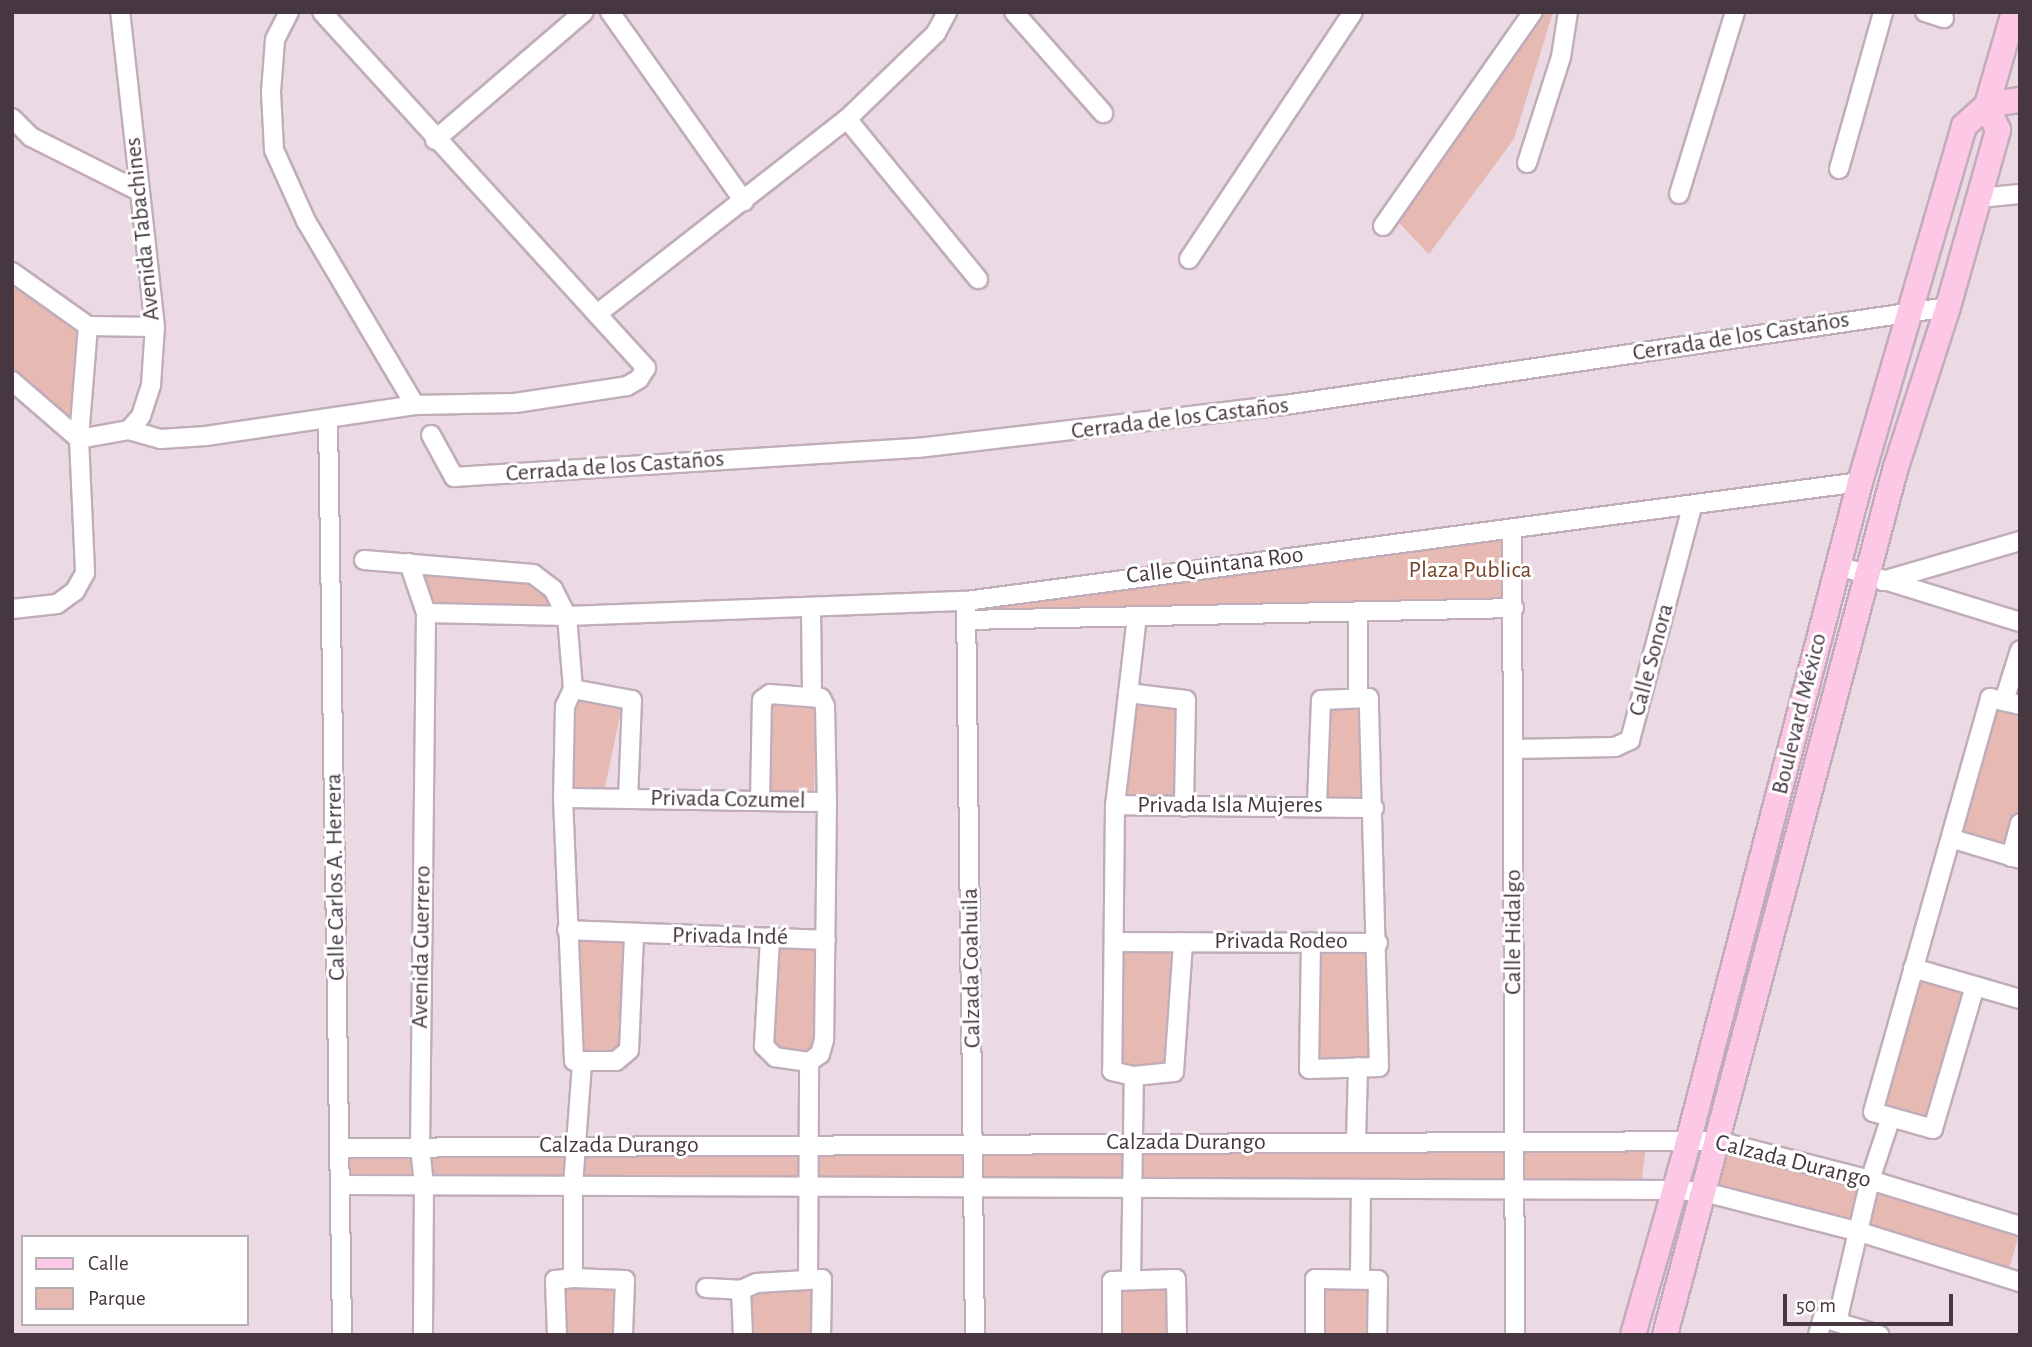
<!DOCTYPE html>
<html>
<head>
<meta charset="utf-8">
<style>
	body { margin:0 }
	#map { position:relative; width:2032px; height:1347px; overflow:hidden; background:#f3e8ef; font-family:"Alegreya Sans",sans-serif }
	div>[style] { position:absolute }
	.residential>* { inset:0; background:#ebdae4 }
	.green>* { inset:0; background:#e6b9b2; transform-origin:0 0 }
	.roads { filter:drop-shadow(2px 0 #c1adba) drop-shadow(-2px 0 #c1adba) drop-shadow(0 2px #c1adba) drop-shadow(0 -2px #c1adba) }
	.street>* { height:18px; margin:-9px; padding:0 9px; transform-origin:9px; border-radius:9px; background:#fff }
	.secondary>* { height:24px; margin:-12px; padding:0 12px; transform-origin:12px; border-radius:12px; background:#fdc8e5 }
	span { translate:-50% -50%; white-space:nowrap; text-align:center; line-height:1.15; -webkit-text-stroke:6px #fff; paint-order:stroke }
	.street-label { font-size:24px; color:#463741 }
	.park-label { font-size:24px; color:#77432b }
	.frame { position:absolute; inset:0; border:14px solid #463741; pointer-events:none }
	.legend { position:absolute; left:21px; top:1235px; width:228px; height:91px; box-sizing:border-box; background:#fff; border:2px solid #b5afb3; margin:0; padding:9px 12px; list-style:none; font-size:21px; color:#463741 }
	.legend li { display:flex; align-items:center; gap:14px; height:35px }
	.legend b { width:35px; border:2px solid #b5afb3 }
	.scale { position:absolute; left:1783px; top:1294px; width:170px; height:32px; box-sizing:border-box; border:4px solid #463741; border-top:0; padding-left:9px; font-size:21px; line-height:24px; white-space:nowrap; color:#463741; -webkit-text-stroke:5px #fff; paint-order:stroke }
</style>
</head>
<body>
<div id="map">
	<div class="residential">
		<div style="clip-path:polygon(evenodd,12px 12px,2020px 12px,2020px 1335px,12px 1335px,12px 12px,23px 1237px,247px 1237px,247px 1324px,23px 1324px,23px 1237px)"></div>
	</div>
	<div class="green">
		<div style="clip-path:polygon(1543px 12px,1553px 12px,1514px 139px,1429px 254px,1397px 221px,1516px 41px)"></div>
		<div style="clip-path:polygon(12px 272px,88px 326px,79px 439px,12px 379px)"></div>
		<div style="clip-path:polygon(1508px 536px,1508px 601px,971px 615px,971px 604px)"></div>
		<div style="clip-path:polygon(412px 565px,530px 576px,562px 613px,428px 609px)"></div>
		<div style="left:574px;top:692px;width:50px;height:101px;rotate:12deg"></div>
		<div style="clip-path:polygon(1129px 696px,1181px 700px,1182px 805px,1118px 802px)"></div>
		<div style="clip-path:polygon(1368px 699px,1373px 806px,1318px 805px,1321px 700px)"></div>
		<div style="left:769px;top:703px;width:48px;height:91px;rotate:2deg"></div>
		<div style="clip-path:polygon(1992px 703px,2020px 710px,2020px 810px,2008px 852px,1957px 837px)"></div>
		<div style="clip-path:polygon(571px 933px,630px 938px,625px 1047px,616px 1058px,576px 1056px)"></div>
		<div style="clip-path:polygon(773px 941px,822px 942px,817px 1051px,811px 1058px,769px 1052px)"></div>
		<div style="clip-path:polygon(1116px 944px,1180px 945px,1171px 1069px,1115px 1070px)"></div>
		<div style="left:1313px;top:946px;width:62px;height:121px"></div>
		<div style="left:1915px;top:972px;width:59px;height:144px;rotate:19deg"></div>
		<div style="left:1720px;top:1145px;width:312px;height:47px;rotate:16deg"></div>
		<div style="clip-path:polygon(1646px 1146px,1641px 1185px,347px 1180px,345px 1152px)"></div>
		<div style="left:1174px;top:1281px;width:54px;height:61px;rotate:90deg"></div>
		<div style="left:1317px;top:1281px;width:58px;height:54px;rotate:2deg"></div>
		<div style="left:558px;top:1283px;width:63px;height:52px"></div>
		<div style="clip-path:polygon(819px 1283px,818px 1335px,746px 1335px,742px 1292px)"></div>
	</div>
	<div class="roads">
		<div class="street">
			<div style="left:289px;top:12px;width:31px;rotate:117deg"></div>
			<div style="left:275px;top:40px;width:52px;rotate:94.4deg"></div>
			<div style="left:271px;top:92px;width:58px;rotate:87deg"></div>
			<div style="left:274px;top:150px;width:78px;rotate:65.7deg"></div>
			<div style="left:306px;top:221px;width:214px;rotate:59.4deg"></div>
			<div style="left:610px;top:12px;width:232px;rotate:54.7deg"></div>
			<div style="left:1014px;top:12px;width:135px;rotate:48.6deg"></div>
			<div style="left:1925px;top:12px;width:20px;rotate:18deg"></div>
			<div style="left:12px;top:118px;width:27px;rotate:45deg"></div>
			<div style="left:31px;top:137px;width:121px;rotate:26.6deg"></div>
			<div style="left:847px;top:119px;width:207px;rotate:50.7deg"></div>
			<div style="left:435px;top:140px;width:196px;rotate:-40.7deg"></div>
			<div style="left:1527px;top:163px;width:111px;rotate:-72.2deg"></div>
			<div style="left:1561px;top:57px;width:46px;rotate:-81.2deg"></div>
			<div style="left:1839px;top:169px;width:163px;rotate:-74.3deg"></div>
			<div style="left:1679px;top:194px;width:190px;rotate:-72.9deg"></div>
			<div style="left:1979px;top:198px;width:41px;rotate:-5.6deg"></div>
			<div style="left:1383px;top:226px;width:261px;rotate:-55deg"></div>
			<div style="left:1189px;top:259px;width:296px;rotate:-56.4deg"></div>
			<div style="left:12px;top:272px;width:93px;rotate:35.4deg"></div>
			<div style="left:88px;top:326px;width:67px;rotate:0.9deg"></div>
			<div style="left:597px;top:314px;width:317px;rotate:-38deg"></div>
			<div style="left:847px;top:119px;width:124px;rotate:-44deg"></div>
			<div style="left:936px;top:33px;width:24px;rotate:-62deg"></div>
			<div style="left:88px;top:326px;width:113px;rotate:94.6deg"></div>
			<div style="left:79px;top:439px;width:51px;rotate:-10.2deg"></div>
			<div style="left:129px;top:430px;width:18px;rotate:-49deg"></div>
			<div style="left:141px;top:416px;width:33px;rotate:-72deg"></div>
			<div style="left:151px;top:385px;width:58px;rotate:-86.1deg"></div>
			<div style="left:155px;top:327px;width:317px;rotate:-96.3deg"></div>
			<div style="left:12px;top:381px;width:89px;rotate:40.9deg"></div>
			<div style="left:79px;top:439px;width:134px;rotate:87.4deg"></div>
			<div style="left:85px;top:573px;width:21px;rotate:119deg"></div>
			<div style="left:75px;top:591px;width:22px;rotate:144deg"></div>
			<div style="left:57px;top:604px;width:45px;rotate:173.7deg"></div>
			<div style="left:328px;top:419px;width:916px;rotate:89.12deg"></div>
			<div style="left:129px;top:430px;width:33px;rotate:16deg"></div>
			<div style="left:161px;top:439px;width:45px;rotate:-3.8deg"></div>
			<div style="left:206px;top:436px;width:211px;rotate:-8.4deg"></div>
			<div style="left:415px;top:405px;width:100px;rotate:-1.1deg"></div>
			<div style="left:515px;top:403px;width:113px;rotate:-8.6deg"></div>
			<div style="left:627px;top:386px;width:14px;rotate:-30deg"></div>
			<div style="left:639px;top:379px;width:13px;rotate:-58deg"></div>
			<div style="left:646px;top:368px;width:481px;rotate:-132.3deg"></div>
			<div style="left:431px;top:435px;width:48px;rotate:61.3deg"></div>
			<div style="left:454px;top:477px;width:465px;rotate:-3.6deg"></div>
			<div style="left:918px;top:448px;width:370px;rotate:-6.7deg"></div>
			<div style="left:1285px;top:405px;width:670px;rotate:-8.41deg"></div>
			<div style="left:1512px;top:530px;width:805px;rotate:89.79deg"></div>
			<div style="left:364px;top:560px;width:170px;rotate:4.7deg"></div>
			<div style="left:533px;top:574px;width:25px;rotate:37deg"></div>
			<div style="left:553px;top:589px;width:30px;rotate:63deg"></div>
			<div style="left:567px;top:616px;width:73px;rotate:85.3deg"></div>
			<div style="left:573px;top:689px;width:19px;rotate:115deg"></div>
			<div style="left:565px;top:706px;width:92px;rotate:91.2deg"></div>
			<div style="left:563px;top:798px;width:263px;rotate:87.6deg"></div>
			<div style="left:574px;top:1061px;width:42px"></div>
			<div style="left:616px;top:1061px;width:17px;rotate:-40deg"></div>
			<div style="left:629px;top:1050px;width:115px;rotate:-87.5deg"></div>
			<div style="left:409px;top:563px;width:53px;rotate:71.2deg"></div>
			<div style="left:426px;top:613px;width:534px;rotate:90.64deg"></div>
			<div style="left:420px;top:1147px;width:38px;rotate:84deg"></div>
			<div style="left:424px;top:1185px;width:150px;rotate:90.4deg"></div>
			<div style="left:1836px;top:565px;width:193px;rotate:17.2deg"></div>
			<div style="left:1883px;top:581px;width:143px;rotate:-16.3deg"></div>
			<div style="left:966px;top:601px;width:734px;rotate:89.3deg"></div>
			<div style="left:811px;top:608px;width:86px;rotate:89.3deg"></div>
			<div style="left:1358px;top:611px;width:87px;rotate:90deg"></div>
			<div style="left:426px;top:613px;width:141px;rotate:1.2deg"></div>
			<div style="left:567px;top:616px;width:399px;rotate:-2.2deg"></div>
			<div style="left:966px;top:601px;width:902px;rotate:-7.58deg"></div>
			<div style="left:1137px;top:616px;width:190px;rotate:96.6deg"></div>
			<div style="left:1115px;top:805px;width:266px;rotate:90.6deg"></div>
			<div style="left:1112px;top:1071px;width:23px;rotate:13deg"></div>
			<div style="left:1134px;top:1076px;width:40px;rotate:-5.7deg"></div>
			<div style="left:1174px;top:1072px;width:130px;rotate:-86deg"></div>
			<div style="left:966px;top:620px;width:548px;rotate:-1.25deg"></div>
			<div style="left:573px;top:689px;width:60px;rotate:10.6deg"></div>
			<div style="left:632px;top:700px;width:98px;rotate:92.3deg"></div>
			<div style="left:1128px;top:693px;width:58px;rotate:6.9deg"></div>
			<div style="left:1186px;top:700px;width:107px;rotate:91.1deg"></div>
			<div style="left:2004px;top:701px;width:53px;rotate:-72.6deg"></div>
			<div style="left:1514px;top:749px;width:101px;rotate:-1.1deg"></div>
			<div style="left:1615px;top:747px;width:17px;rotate:-25deg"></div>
			<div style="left:1630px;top:740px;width:241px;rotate:-75.1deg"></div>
			<div style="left:563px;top:798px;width:264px;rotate:0.9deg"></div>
			<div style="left:760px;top:801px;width:101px;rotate:-88.9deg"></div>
			<div style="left:762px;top:700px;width:10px;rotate:-37deg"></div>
			<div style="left:770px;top:694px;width:51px;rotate:4.5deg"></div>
			<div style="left:821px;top:698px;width:9px;rotate:63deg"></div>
			<div style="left:825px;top:706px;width:96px;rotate:88.8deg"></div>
			<div style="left:827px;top:802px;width:238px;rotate:90.7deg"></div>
			<div style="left:824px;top:1040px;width:15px;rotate:106deg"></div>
			<div style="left:820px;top:1054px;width:14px;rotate:144deg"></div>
			<div style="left:809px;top:1062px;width:34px;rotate:-172deg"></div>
			<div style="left:775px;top:1057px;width:16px;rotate:-135deg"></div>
			<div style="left:764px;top:1046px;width:109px;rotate:-86.8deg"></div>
			<div style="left:1115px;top:805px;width:259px;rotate:0.7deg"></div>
			<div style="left:1953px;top:839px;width:70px;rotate:16.6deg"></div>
			<div style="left:2011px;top:857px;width:35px;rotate:-75deg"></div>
			<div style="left:567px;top:930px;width:259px;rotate:2.2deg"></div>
			<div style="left:1114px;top:942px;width:264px;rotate:0.2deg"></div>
			<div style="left:1311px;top:942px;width:127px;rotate:90.9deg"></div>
			<div style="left:1309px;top:1069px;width:70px;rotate:-1.6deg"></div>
			<div style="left:1379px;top:1067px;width:369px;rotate:-91.6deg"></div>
			<div style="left:1369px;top:698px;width:48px;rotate:177.6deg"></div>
			<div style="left:1321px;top:700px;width:105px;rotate:92.2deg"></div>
			<div style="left:1913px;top:968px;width:111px;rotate:16.2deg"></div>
			<div style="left:1975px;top:986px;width:149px;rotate:106.4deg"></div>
			<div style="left:1933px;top:1129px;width:62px;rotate:-164.2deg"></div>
			<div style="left:1873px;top:1112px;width:430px;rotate:-74.2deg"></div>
			<div style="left:1990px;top:698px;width:31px;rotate:13deg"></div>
			<div style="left:1356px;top:1142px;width:75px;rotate:-88.5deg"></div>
			<div style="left:341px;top:1148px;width:1377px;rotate:-0.29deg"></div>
			<div style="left:1718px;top:1141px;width:157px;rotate:14.4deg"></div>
			<div style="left:1870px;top:1180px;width:157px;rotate:17deg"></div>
			<div style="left:341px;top:1185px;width:1334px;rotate:0.21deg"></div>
			<div style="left:1675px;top:1190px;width:29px;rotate:4deg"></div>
			<div style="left:1704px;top:1192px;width:161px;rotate:14.4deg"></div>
			<div style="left:1860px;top:1232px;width:168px;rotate:17.4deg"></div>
			<div style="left:573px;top:1278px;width:92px;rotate:-90deg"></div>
			<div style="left:573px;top:1186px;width:122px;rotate:-85.8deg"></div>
			<div style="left:808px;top:1279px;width:217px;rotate:-89.7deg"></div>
			<div style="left:1360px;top:1279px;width:90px;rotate:-89.4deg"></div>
			<div style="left:1131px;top:1280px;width:204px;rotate:-89.2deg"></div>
			<div style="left:706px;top:1288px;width:35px;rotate:3deg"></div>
			<div style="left:741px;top:1290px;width:17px;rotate:-24deg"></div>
			<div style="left:757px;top:1283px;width:65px;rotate:-3.5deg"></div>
			<div style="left:822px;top:1279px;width:56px;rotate:91deg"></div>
			<div style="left:741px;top:1290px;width:45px;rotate:87.5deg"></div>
			<div style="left:1837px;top:1322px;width:146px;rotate:-76.9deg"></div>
			<div style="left:1870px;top:1180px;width:63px;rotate:-71.6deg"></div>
			<div style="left:557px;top:1335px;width:55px;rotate:-92.1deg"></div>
			<div style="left:555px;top:1280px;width:18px;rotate:-6deg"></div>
			<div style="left:573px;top:1278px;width:52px;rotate:2.2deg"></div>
			<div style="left:625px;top:1280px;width:55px;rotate:92.1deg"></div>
			<div style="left:1112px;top:1335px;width:54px;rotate:-90deg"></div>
			<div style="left:1112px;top:1281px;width:64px;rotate:-1.8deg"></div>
			<div style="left:1176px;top:1279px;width:56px;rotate:89deg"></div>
			<div style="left:1315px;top:1335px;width:56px;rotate:-90deg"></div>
			<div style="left:1315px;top:1279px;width:63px;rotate:0.9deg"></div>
			<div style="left:1378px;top:1280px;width:55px;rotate:91deg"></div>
			<div style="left:1818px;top:1335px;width:18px;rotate:-74deg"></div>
			<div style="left:1823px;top:1318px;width:59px;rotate:16.9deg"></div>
		</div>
		<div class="secondary">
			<div style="left:1987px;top:105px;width:33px;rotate:-9deg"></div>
			<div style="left:1633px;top:1335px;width:181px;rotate:-74deg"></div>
			<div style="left:1683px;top:1161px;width:702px;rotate:-75.39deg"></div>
			<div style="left:1860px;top:482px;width:371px;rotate:-73.7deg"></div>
			<div style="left:1964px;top:126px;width:31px;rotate:-42deg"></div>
			<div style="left:1987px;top:105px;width:97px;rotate:-73.8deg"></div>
			<div style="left:1665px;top:1335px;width:898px;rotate:-75.1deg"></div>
			<div style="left:1896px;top:467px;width:168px;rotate:-72deg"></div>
			<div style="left:1948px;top:307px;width:184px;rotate:-74.2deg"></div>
			<div style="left:1998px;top:130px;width:27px;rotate:-114deg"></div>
		</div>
	</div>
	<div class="street-label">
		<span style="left:143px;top:229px;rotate:-96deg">Avenida Tabachines</span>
		<span style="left:1741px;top:337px;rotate:-9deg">Cerrada de los Castaños</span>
		<span style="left:1180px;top:419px;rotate:-7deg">Cerrada de los Castaños</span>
		<span style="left:615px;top:467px;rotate:-4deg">Cerrada de los Castaños</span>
		<span style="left:1215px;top:566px;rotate:-7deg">Calle Quintana Roo</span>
		<span style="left:1652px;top:660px;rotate:-75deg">Calle Sonora</span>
		<span style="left:1800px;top:714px;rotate:-76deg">Boulevard México</span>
		<span style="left:728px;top:800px;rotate:1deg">Privada Cozumel</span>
		<span style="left:1230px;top:806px">Privada Isla Mujeres</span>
		<span style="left:336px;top:877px;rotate:-91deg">Calle Carlos A. Herrera</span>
		<span style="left:1514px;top:932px;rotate:-90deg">Calle Hidalgo</span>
		<span style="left:730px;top:937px;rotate:1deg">Privada Indé</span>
		<span style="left:1281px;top:942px">Privada Rodeo</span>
		<span style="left:422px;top:947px;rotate:-89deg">Avenida Guerrero</span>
		<span style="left:972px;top:968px;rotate:-91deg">Calzada Coahuila</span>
		<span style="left:1186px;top:1143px">Calzada Durango</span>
		<span style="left:619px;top:1146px">Calzada Durango</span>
		<span style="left:1793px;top:1162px;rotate:14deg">Calzada Durango</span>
	</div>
	<div class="park-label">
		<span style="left:1470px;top:571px">Plaza Publica</span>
	</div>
	<div class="frame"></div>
	<ul class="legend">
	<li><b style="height:9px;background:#fdc8e5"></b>Calle</li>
	<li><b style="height:19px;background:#e6b9b2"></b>Parque</li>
	</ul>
	<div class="scale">50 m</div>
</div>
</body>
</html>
